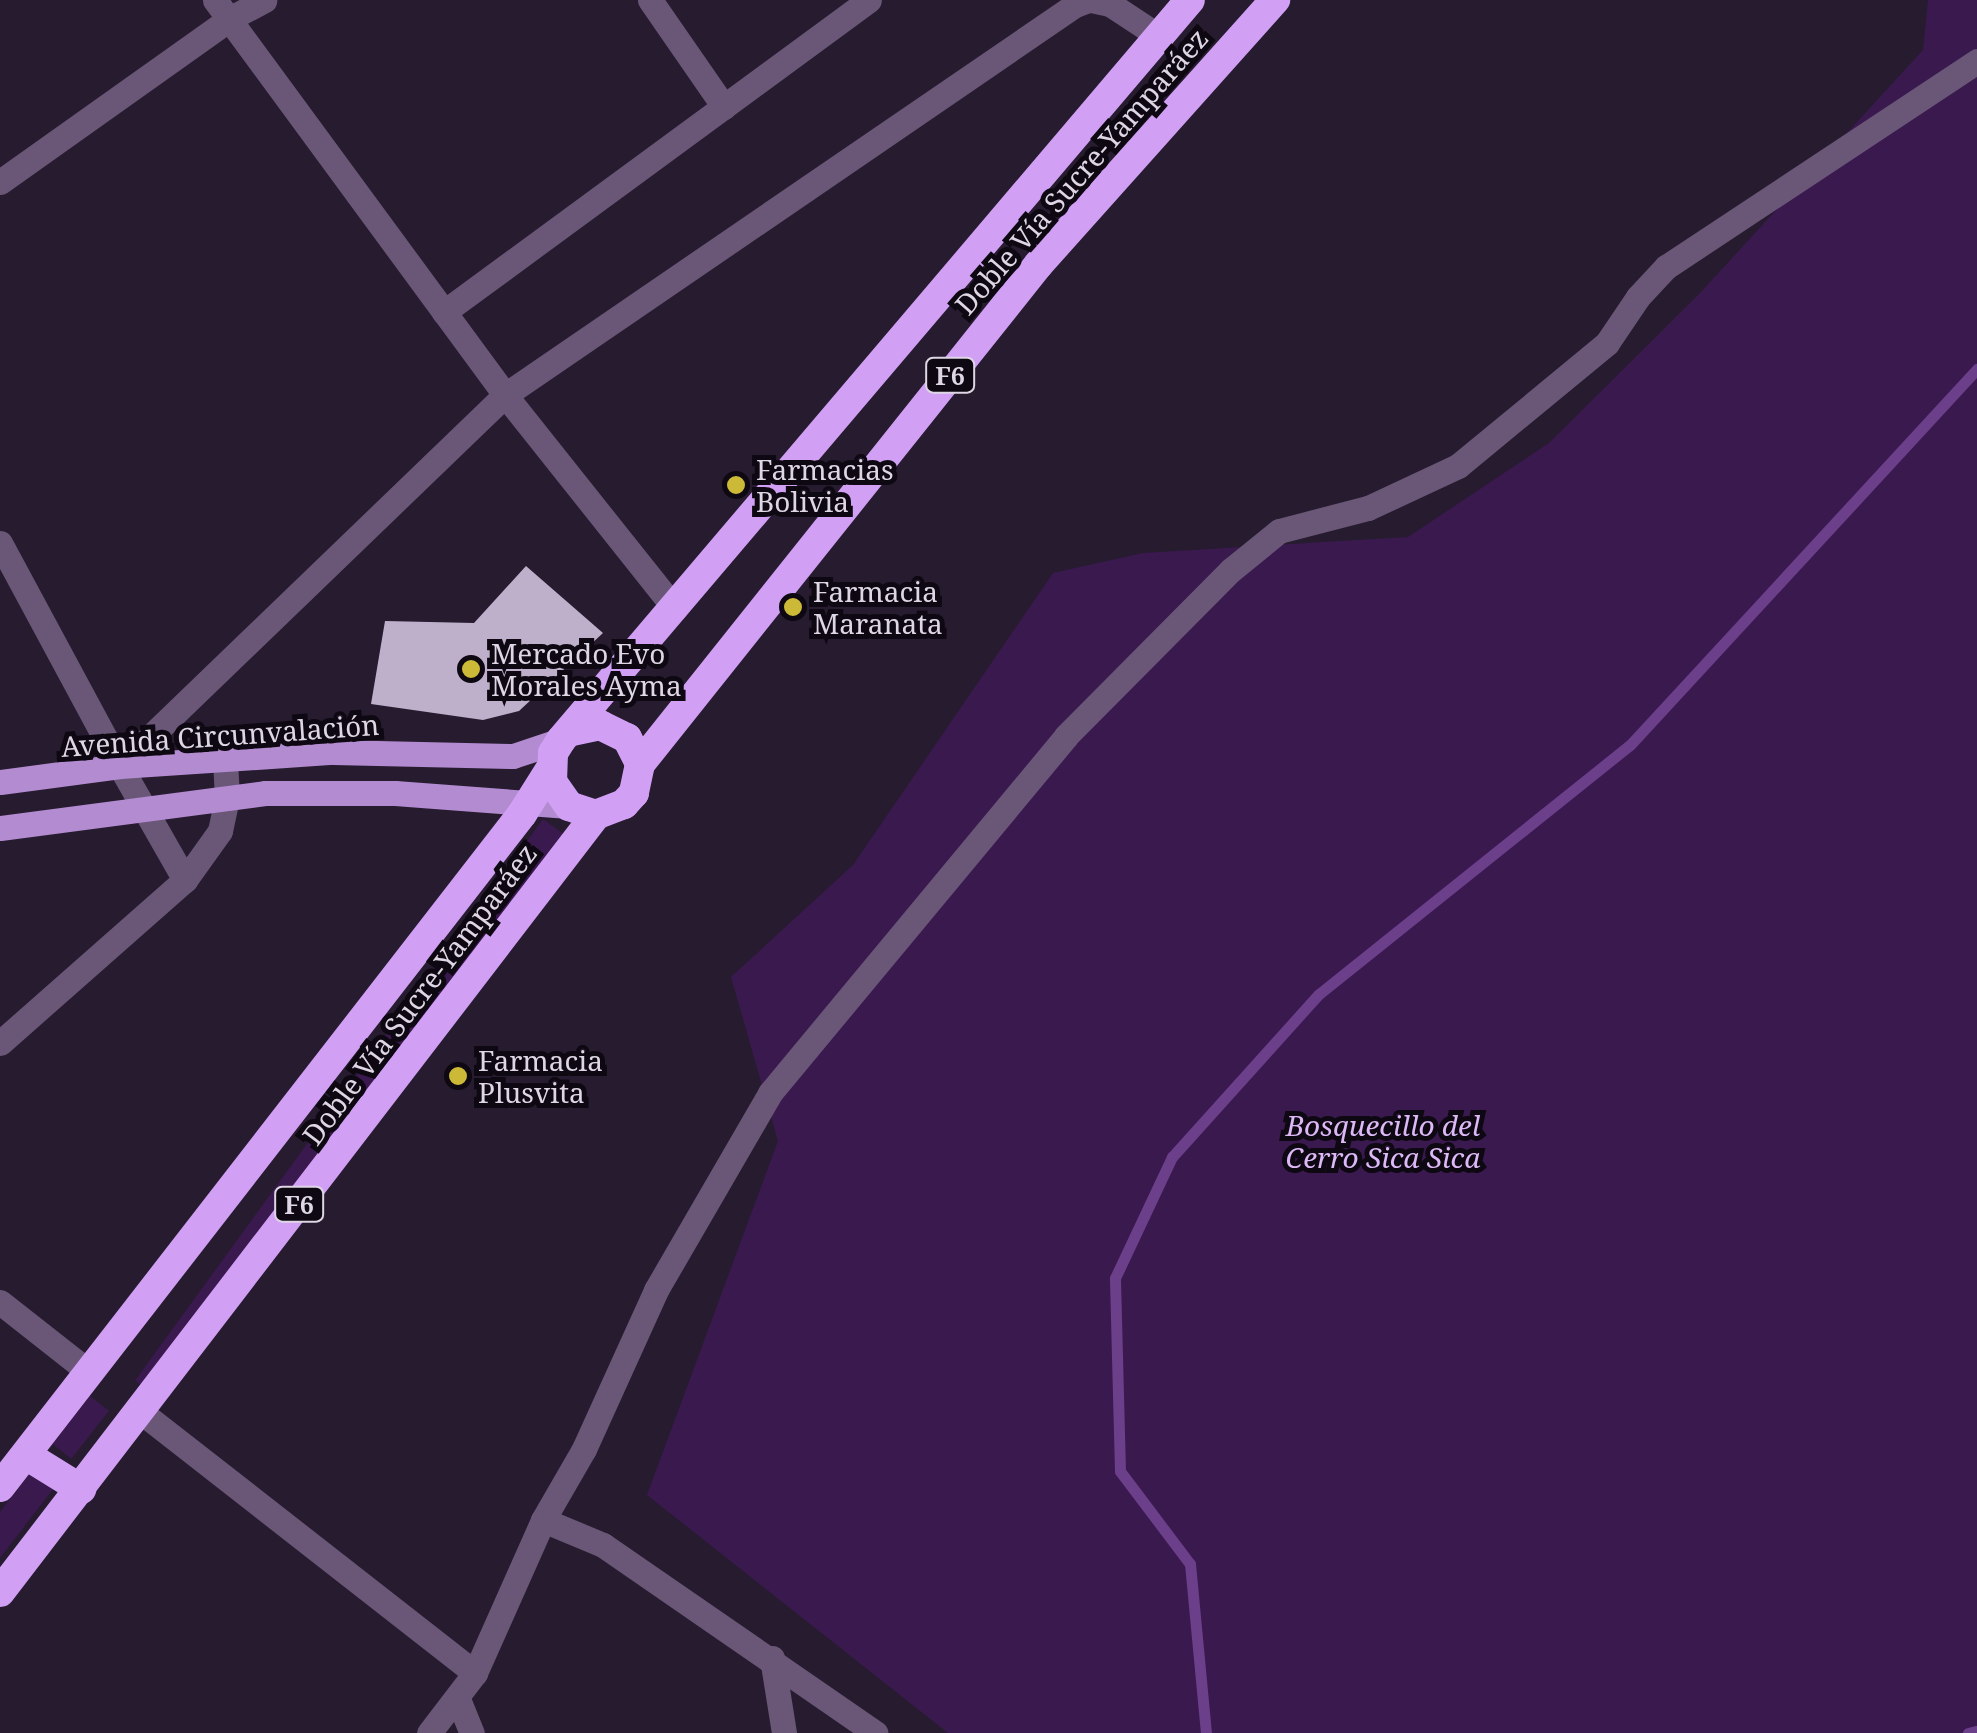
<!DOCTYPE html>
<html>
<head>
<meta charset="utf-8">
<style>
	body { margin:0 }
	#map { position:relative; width:1977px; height:1733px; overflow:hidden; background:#271b2f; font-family:"Noto Serif",serif }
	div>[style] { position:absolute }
	.green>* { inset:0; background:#3a194f; transform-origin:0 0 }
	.stream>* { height:11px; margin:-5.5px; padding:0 5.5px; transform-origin:5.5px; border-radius:5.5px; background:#6c3f8b }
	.building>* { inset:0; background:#beb0ca }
	.minor>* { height:25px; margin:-12.5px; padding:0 12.5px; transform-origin:12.5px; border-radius:12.5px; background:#6a5778 }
	.major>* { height:25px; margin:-12.5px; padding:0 12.5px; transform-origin:12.5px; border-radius:12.5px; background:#b38bd1 }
	.highway>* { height:30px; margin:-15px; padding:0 15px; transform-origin:15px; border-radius:15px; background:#d1a0f5 }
	.dots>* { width:28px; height:28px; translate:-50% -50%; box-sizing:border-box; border:5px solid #0d0811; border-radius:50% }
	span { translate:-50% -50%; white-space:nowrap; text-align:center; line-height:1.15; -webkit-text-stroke:10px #0d0811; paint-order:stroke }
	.shield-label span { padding:2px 8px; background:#0d0811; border:2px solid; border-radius:8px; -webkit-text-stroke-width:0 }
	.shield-label { font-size:25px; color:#ded6e4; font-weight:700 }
	.street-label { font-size:28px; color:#ded6e4 }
	.poi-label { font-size:28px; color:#ded6e4 }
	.left { translate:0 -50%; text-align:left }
	.park-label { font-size:28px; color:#dcb8f7; font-style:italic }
</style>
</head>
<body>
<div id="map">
	<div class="green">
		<div style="clip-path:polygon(1928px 0,1977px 0,1977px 1733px,948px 1733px,647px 1495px,778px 1141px,731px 977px,853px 865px,1053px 573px,1143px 553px,1408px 537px,1549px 443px,1700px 293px,1923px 50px)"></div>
		<div style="left:543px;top:819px;width:26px;height:694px;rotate:36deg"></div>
		<div style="left:90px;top:1396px;width:24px;height:61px;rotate:38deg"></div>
		<div style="clip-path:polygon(30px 1473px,53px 1489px,0 1558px,0 1512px)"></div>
	</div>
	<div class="stream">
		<div style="left:1206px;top:1733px;width:170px;rotate:-95.4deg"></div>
		<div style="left:1190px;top:1564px;width:116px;rotate:-127deg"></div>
		<div style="left:1120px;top:1471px;width:193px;rotate:-91.5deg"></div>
		<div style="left:1115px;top:1278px;width:134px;rotate:-64.8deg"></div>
		<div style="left:1172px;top:1157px;width:219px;rotate:-48deg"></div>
		<div style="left:1319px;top:994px;width:398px;rotate:-38.7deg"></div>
		<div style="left:1630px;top:745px;width:512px;rotate:-47.3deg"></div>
		<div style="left:1968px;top:1733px;width:9px;rotate:-13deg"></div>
	</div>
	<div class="building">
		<div style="clip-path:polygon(526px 566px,603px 633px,519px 711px,483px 720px,371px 704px,385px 621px,474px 623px)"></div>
	</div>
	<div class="minor">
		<div style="left:215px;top:0;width:490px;rotate:53.7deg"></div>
		<div style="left:505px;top:395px;width:273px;rotate:51.5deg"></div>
		<div style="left:650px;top:0;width:130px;rotate:55.3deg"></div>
		<div style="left:1091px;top:0;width:19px;rotate:12deg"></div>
		<div style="left:1110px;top:4px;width:56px;rotate:33.4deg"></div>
		<div style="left:0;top:182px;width:281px;rotate:-35.4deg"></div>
		<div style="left:229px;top:19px;width:40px;rotate:-28deg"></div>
		<div style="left:444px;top:312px;width:527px;rotate:-36.28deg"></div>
		<div style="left:0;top:543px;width:253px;rotate:61.7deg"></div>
		<div style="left:185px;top:880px;width:131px;rotate:-119.7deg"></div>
		<div style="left:120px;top:766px;width:535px;rotate:-43.94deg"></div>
		<div style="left:505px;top:395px;width:691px;rotate:-34.38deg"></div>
		<div style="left:1075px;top:5px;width:15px;rotate:-20deg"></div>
		<div style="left:0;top:1043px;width:247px;rotate:-41.4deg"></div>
		<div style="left:185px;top:880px;width:60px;rotate:-54.5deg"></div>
		<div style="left:220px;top:831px;width:34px;rotate:-78deg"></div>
		<div style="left:227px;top:798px;width:39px;rotate:-93deg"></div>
		<div style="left:0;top:1302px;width:113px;rotate:38.2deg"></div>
		<div style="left:141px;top:1412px;width:424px;rotate:38deg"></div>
		<div style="left:543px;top:1520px;width:65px;rotate:22.6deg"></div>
		<div style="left:603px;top:1545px;width:331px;rotate:34.6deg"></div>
		<div style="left:772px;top:1658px;width:76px;rotate:80.9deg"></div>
		<div style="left:458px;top:1699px;width:37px;rotate:68deg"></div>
		<div style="left:429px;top:1733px;width:76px;rotate:-52.5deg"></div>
		<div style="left:475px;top:1673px;width:167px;rotate:-66deg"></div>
		<div style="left:543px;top:1520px;width:82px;rotate:-60deg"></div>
		<div style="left:584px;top:1449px;width:175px;rotate:-65.6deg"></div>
		<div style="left:656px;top:1290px;width:228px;rotate:-59.9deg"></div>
		<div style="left:770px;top:1093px;width:464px;rotate:-50.3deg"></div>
		<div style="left:1066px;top:736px;width:234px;rotate:-45.2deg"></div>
		<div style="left:1231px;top:570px;width:62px;rotate:-39.1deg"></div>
		<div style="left:1279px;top:531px;width:92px;rotate:-14.5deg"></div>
		<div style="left:1368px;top:508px;width:99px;rotate:-25deg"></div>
		<div style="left:1458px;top:466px;width:193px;rotate:-39.5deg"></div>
		<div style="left:1607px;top:343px;width:55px;rotate:-56deg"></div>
		<div style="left:1638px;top:297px;width:41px;rotate:-47deg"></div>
		<div style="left:1666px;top:267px;width:373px;rotate:-33.5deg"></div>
	</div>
	<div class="major">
		<div style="left:0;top:782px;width:121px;rotate:-7.6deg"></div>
		<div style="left:120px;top:766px;width:213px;rotate:-3.8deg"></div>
		<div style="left:333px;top:752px;width:180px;rotate:1.3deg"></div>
		<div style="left:513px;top:756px;width:51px;rotate:-18.4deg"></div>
		<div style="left:0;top:828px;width:267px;rotate:-7.5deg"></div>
		<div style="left:265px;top:793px;width:130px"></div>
		<div style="left:395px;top:793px;width:174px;rotate:4.3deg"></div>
	</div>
	<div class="highway">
		<div style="left:572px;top:731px;width:29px;rotate:-12deg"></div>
		<div style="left:600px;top:725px;width:30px;rotate:26deg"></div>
		<div style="left:627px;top:738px;width:29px;rotate:63deg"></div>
		<div style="left:640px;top:764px;width:30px;rotate:102deg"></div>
		<div style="left:634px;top:793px;width:15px;rotate:132deg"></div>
		<div style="left:624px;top:804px;width:30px;rotate:159deg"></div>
		<div style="left:596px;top:815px;width:28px;rotate:-162deg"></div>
		<div style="left:569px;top:806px;width:29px;rotate:-125deg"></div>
		<div style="left:552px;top:782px;width:29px;rotate:-88deg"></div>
		<div style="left:553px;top:753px;width:15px;rotate:-58deg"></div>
		<div style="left:561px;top:740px;width:971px;rotate:-49.64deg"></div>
		<div style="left:640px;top:764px;width:638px;rotate:-51.42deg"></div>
		<div style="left:1038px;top:265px;width:356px;rotate:-48.2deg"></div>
		<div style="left:26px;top:1455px;width:65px;rotate:31.7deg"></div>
		<div style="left:0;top:1487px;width:852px;rotate:-52.2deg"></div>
		<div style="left:522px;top:814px;width:54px;rotate:-57.8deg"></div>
		<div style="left:0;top:1592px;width:979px;rotate:-52.51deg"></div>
	</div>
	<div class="dots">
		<div style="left:736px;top:485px;background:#cdb938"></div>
		<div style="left:793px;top:607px;background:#cdb938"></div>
		<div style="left:471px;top:669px;background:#cdb938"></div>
		<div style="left:458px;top:1076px;background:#cdb938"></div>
	</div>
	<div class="shield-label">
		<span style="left:950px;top:375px">F6</span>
		<span style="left:299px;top:1204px">F6</span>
	</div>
	<div class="street-label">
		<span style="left:1081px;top:171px;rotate:-49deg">Doble Vía Sucre-Yamparáez</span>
		<span style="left:220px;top:735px;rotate:-4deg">Avenida Circunvalación</span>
		<span style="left:419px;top:994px;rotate:-53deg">Doble Vía Sucre-Yamparáez</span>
	</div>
	<div class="poi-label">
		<span class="left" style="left:756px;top:485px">Farmacias<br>Bolivia</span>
		<span class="left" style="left:813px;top:607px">Farmacia<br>Maranata</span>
		<span class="left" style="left:491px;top:669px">Mercado Evo<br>Morales Ayma</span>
		<span class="left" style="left:478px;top:1076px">Farmacia<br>Plusvita</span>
	</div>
	<div class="park-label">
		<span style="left:1383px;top:1141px">Bosquecillo del<br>Cerro Sica Sica</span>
	</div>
</div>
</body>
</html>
